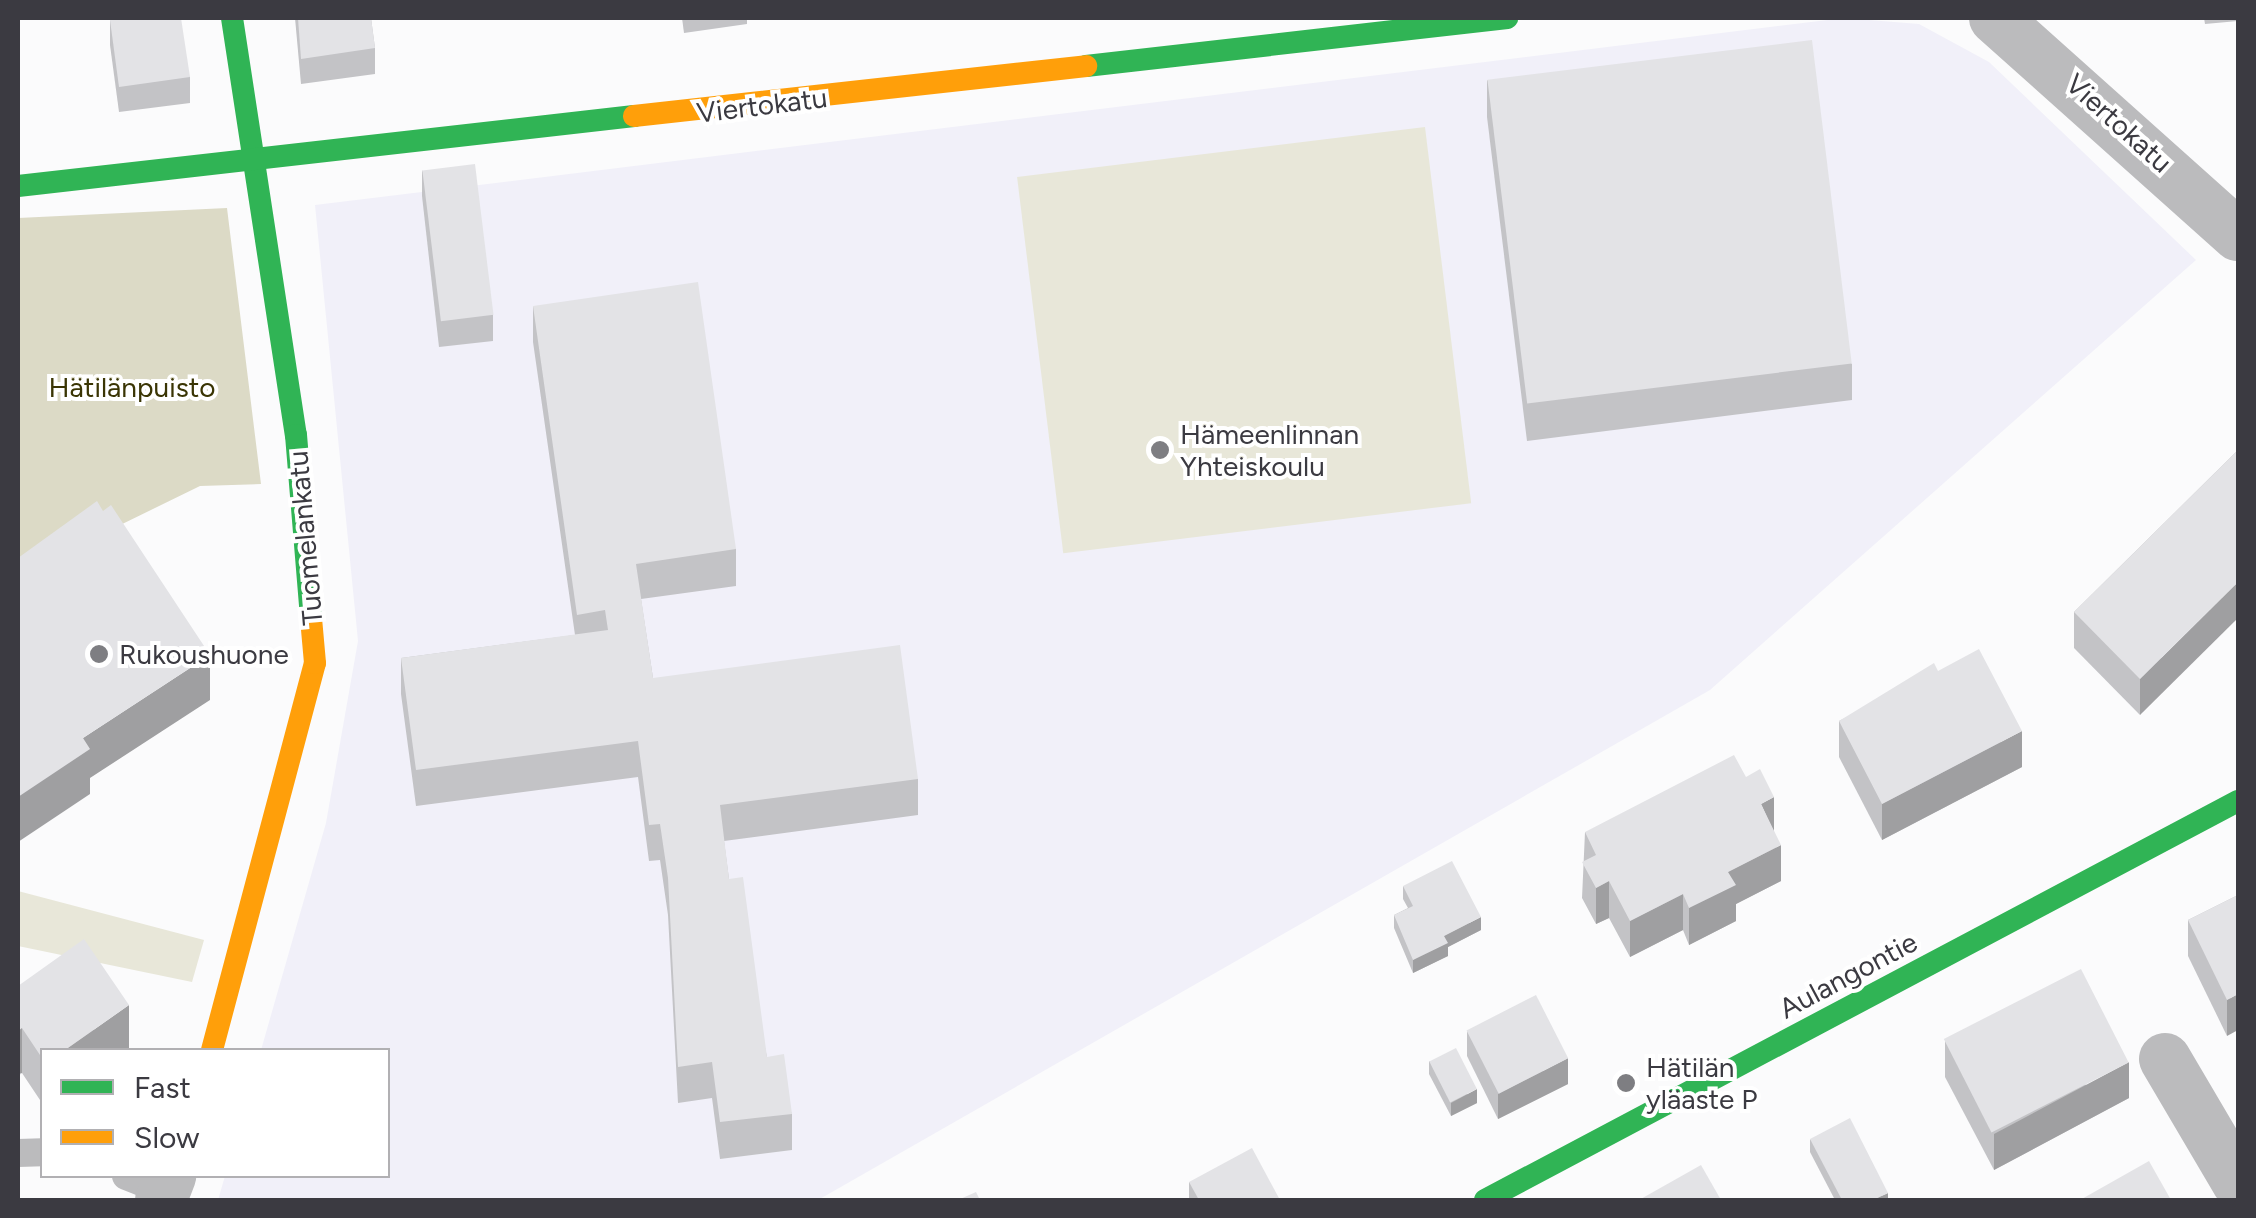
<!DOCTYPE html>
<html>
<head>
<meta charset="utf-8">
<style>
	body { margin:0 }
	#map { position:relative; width:2256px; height:1218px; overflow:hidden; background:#fbfbfc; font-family:Figtree,sans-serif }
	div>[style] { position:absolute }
	.built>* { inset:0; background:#f1f0f9 }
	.green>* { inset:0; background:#e8e7d9; transform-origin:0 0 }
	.forest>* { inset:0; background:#dcdac6 }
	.lane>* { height:28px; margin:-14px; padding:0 14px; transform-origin:14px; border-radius:14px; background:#bbbbbd }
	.street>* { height:52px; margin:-26px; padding:0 26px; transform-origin:26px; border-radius:26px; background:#bbbbbd }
	.fast>* { height:22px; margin:-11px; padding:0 11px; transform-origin:11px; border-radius:11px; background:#30b455 }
	.slow>* { height:22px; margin:-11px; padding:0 11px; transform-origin:11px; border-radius:11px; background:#ff9f0a }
	.wall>* { inset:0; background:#c3c3c6 }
	.shaded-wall>* { inset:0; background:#9f9fa1; transform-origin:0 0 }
	.building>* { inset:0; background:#e3e3e6; transform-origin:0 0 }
	.dots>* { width:28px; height:28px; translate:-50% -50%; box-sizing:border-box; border:5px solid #fff; border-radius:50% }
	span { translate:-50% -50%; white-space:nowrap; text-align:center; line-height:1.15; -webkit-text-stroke:8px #fff; paint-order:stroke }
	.street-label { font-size:28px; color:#3b3a41 }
	.park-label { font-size:28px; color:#3a3504 }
	.poi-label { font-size:28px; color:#3b3a41 }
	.left { translate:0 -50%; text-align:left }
	.frame { position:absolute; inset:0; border:20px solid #3b3a41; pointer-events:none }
	.legend { position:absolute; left:40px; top:1048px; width:350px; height:130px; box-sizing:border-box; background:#fff; border:2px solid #b1b0b3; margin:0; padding:12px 18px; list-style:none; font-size:30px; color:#3b3a41 }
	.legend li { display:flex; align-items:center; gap:20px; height:50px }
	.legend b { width:50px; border:2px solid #b1b0b3 }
</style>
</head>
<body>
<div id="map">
	<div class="built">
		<div style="clip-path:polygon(1844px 18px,1919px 24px,1989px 62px,2196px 260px,1710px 690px,818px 1200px,218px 1200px,225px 1176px,388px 1176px,388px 1050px,261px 1050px,326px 823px,358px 641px,315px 205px)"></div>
	</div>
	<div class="green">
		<div style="left:1425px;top:127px;width:379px;height:411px;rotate:83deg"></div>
		<div style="clip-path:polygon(18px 891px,204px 940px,192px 982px,18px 946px)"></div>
	</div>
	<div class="forest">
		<div style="clip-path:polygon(227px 208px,261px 484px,200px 486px,18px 575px,18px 218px)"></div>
	</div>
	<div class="lane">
		<div style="left:18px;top:1153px;width:24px;rotate:-2deg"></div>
		<div style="left:126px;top:1176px;width:41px;rotate:21.5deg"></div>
	</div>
	<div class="street">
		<div style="left:1995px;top:18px;width:326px;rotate:41.8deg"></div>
		<div style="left:2165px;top:1059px;width:144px;rotate:59.5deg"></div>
		<div style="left:161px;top:1200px;width:26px;rotate:-69deg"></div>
	</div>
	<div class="fast">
		<div style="left:232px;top:18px;width:422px;rotate:81.3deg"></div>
		<div style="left:296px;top:435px;width:184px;rotate:85.3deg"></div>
		<div style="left:1086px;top:66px;width:424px;rotate:-6.5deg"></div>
		<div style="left:18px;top:186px;width:620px;rotate:-6.48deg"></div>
		<div style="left:1485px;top:1200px;width:852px;rotate:-27.92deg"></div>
	</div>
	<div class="slow">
		<div style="left:634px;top:116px;width:455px;rotate:-6.3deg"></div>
		<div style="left:212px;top:1050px;width:400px;rotate:-75.1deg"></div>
		<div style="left:315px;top:663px;width:45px;rotate:-95.1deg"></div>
	</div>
	<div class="wall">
		<div style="clip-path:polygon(295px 18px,371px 18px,375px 48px,375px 74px,301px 84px)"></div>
		<div style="clip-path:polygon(682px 18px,747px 18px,747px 24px,684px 33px)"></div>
		<div style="clip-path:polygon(2204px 18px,2238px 18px,2238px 21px,2205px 24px)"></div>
		<div style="clip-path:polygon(110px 20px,190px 77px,190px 103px,119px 112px,110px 45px)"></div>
		<div style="clip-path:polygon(1487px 80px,1852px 364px,1852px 400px,1527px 441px,1487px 117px)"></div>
		<div style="clip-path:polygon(422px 170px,493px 315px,493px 341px,439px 347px,422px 196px)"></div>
		<div style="clip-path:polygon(533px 306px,736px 549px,736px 586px,641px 599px,653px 678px,918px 779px,918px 815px,724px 841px,729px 879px,767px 1057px,792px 1114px,792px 1150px,720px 1159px,712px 1098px,678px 1103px,668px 915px,660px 860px,649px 861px,638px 777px,416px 806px,401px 694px,401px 658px,575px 635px,533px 342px)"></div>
		<div style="clip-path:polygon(2238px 450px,2140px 715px,2074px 648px,2074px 612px)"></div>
		<div style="clip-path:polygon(1938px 671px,2022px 767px,1882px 840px,1839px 757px,1839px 721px)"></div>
		<div style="clip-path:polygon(1585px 832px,1774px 832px,1781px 881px,1736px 904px,1736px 921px,1689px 945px,1683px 930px,1630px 957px,1609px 918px,1596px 924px,1582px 898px)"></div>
		<div style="clip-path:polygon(1403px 886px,1481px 930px,1448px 947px,1448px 956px,1413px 973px,1394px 928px,1394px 915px,1408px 908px,1403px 899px)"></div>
		<div style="clip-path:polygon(2238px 895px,2227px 1036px,2188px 956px,2188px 920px)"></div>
		<div style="clip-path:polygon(18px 986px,129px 1050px,42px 1050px,42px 1103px,22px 1073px,18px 1076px)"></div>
		<div style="clip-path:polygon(1467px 1031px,1568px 1084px,1498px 1119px,1467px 1056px)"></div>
		<div style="clip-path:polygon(1945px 1041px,2129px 1098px,1994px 1170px,1945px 1077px)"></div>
		<div style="clip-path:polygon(1429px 1061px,1477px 1103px,1451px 1116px,1429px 1074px)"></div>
		<div style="clip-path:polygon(1810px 1139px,1888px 1200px,1835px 1200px,1810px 1152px)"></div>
		<div style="clip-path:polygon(1189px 1182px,1280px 1200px,1189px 1200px)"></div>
	</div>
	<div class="shaded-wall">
		<div style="clip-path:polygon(2238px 582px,2238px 618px,2140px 715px,2140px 679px)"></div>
		<div style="clip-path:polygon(210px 655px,210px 700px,90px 778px,90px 794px,18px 842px,18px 797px,83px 738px)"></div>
		<div style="clip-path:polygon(2022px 731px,2022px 767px,1882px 840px,1882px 804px)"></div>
		<div style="clip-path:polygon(1774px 797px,1774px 833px,1761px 804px)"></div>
		<div style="clip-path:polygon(1781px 845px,1781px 881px,1736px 904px,1736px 921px,1689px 945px,1689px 908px,1728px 872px)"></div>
		<div style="clip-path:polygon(1609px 881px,1609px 918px,1596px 924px,1596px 888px)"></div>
		<div style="clip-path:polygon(1683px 894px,1683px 930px,1630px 957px,1630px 921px)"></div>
		<div style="clip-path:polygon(1481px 917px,1481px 930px,1448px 947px,1448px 956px,1413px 973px,1413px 960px,1444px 936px)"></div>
		<div style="clip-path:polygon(2238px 994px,2238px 1030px,2227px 1036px,2227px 1000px)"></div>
		<div style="clip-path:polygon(129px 1005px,129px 1050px,65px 1050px)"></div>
		<div style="left:22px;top:1028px;width:45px;height:5px;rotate:90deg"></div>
		<div style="clip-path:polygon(1568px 1058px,1568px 1084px,1498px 1119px,1498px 1094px)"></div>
		<div style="clip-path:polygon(2129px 1062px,2129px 1098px,1994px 1170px,1994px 1134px)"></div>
		<div style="clip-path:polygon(1477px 1089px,1477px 1103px,1451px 1116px,1451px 1103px)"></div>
		<div style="clip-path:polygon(1888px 1193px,1888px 1200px,1873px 1200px)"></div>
	</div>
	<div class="building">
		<div style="clip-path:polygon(125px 18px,181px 18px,190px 77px,119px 87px,110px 20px)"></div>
		<div style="clip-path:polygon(298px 18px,371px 18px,375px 48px,301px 59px)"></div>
		<div style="left:1812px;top:40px;width:326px;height:327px;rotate:83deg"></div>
		<div style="left:475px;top:164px;width:152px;height:53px;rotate:83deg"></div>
		<div style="clip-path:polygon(698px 282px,736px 549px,636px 564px,653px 678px,900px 645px,918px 779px,720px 805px,729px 879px,743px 877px,767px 1057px,784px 1054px,792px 1114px,720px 1122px,712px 1062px,678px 1067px,668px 878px,660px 824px,649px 825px,638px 741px,416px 770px,401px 658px,608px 630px,605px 610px,577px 615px,533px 306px)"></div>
		<div style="clip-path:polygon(2238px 450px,2238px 582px,2140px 679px,2074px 612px)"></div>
		<div style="clip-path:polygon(97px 501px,103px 511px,111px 505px,210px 655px,83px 738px,90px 749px,18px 797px,18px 558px)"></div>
		<div style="clip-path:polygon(1979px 649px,2022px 731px,1882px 804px,1839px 721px,1934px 663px,1938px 671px)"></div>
		<div style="clip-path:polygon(1734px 755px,1746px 777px,1760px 769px,1774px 797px,1761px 804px,1781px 845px,1728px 872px,1736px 885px,1689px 908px,1683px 894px,1630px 921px,1609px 881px,1596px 888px,1582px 862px,1596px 855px,1585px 832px)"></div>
		<div style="clip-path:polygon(1452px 861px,1481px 917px,1444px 936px,1448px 943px,1413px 960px,1394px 915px,1413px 906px,1403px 886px)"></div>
		<div style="clip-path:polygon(2238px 895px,2238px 994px,2227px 1000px,2188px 920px)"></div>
		<div style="clip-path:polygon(84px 939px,129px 1005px,65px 1050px,42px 1050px,42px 1058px,22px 1028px,18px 1031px,18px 986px)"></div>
		<div style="left:2081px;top:969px;width:105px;height:154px;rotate:63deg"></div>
		<div style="left:1536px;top:995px;width:71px;height:78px;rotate:63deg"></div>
		<div style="left:1456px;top:1048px;width:46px;height:30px;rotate:63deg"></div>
		<div style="clip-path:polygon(1850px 1118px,1888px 1193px,1873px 1200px,1842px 1200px,1810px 1139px)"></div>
		<div style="clip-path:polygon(1252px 1148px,1280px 1200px,1199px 1200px,1189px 1182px)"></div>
		<div style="clip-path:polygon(2149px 1161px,2171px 1200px,2080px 1200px)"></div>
		<div style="clip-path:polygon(1701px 1165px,1721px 1200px,1639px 1200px)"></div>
		<div style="clip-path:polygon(976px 1192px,980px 1200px,958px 1200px)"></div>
	</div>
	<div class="dots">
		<div style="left:1160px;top:450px;background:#7e7e82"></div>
		<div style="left:99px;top:654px;background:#7e7e82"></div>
		<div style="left:1626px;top:1083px;background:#7e7e82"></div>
	</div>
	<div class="street-label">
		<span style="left:762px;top:105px;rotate:-7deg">Viertokatu</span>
		<span style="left:2119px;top:123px;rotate:42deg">Viertokatu</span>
		<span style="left:305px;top:538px;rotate:-95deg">Tuomelankatu</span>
		<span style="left:1848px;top:975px;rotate:-28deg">Aulangontie</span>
	</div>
	<div class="park-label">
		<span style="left:132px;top:387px">Hätilänpuisto</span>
	</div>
	<div class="poi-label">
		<span class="left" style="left:1180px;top:450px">Hämeenlinnan<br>Yhteiskoulu</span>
		<span class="left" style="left:119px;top:654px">Rukoushuone</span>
		<span class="left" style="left:1646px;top:1083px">Hätilän<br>yläaste P</span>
	</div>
	<div class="frame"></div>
	<ul class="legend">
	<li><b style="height:12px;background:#30b455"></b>Fast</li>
	<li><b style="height:12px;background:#ff9f0a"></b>Slow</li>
	</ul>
</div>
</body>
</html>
